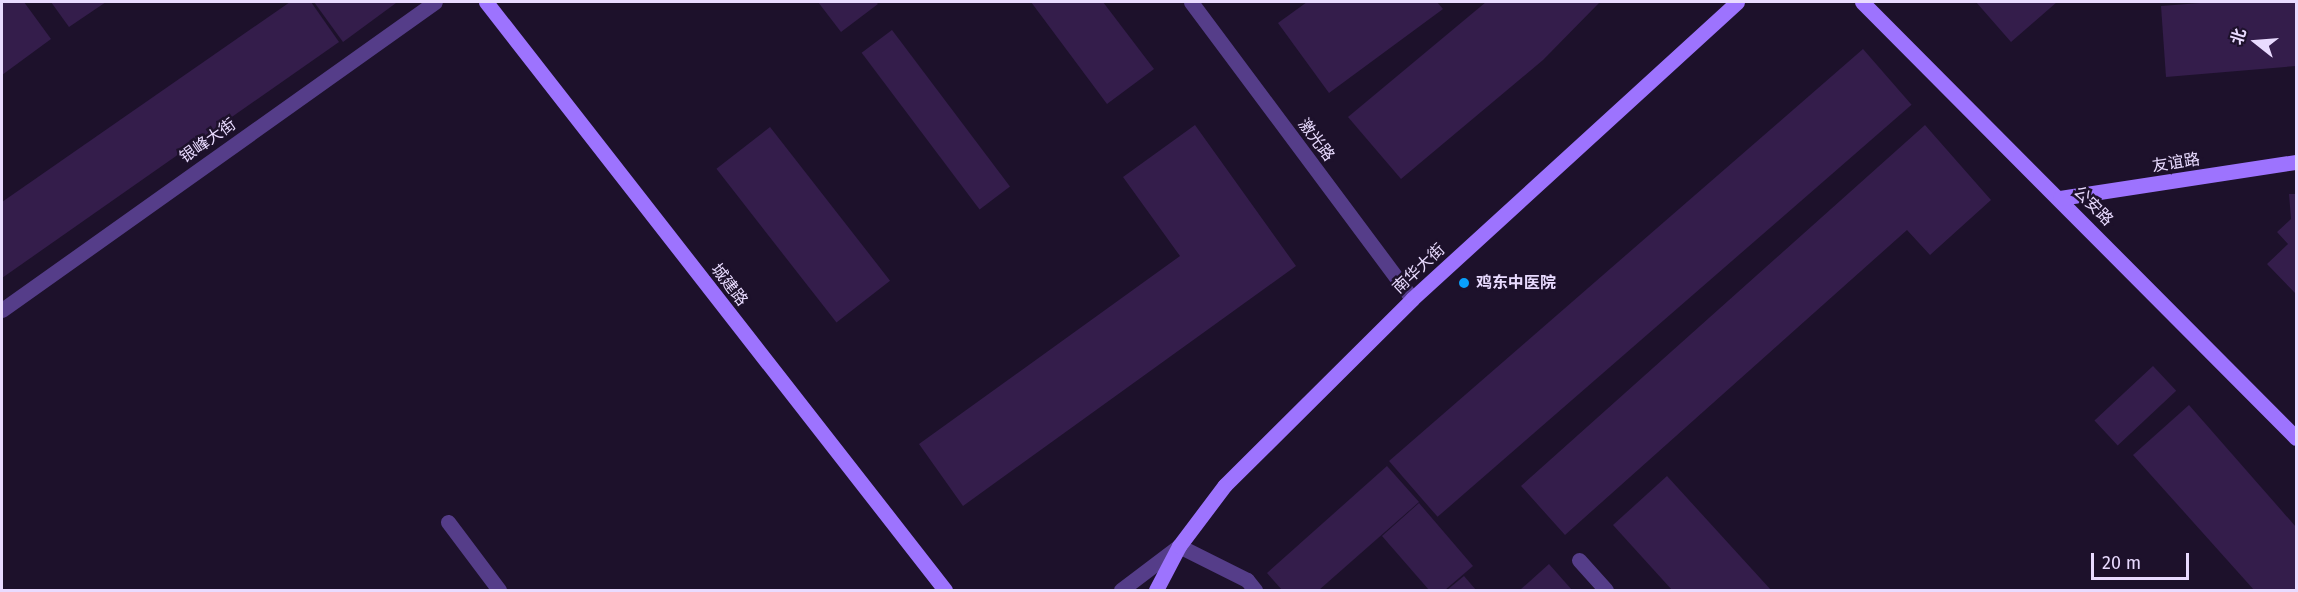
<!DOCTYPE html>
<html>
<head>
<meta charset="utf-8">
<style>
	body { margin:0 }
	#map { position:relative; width:2298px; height:592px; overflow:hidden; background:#1d112b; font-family:"Fira Sans","Noto Sans SC",sans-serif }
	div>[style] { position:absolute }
	.building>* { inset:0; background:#341d4b; transform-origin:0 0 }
	.lane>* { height:15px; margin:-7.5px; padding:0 7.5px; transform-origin:7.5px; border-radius:7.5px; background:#553d89 }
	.street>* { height:15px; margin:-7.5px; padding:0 7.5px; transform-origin:7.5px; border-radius:7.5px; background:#553d89 }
	.secondary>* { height:15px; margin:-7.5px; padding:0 7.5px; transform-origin:7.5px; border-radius:7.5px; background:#9d73fe }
	.dots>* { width:16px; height:16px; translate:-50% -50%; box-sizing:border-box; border:3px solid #1d112b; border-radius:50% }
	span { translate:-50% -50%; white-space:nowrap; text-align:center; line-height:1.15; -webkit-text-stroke:5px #1d112b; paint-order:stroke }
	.street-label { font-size:16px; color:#e9dbff }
	.poi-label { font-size:16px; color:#e9dbff; font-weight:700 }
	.left { translate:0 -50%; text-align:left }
	.frame { position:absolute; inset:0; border:3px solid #e9dbff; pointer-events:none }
	.north { position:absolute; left:2226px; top:12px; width:60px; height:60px; -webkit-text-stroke:4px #1d112b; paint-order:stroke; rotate:287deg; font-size:16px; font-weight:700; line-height:24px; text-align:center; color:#e9dbff }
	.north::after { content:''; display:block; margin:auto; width:21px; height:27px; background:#e9dbff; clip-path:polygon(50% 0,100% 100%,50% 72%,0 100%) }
	.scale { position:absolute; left:2091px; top:553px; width:98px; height:27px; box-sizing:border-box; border:3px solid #e9dbff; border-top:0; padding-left:8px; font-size:18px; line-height:21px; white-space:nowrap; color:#e9dbff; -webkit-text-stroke:4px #1d112b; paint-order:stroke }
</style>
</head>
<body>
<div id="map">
	<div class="building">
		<div style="clip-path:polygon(2px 2px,24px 2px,51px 39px,2px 75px)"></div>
		<div style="clip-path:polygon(51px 2px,106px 2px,69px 27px)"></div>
		<div style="clip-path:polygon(290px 2px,311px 2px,339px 42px,2px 278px,2px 202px)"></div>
		<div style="clip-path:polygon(314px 2px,394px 2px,396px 3px,343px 42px)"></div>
		<div style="clip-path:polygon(818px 2px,876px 2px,878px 4px,841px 32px)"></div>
		<div style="clip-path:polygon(1031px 2px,1103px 2px,1154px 69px,1107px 104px)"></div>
		<div style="clip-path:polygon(1307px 2px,1437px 2px,1443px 9px,1329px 93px,1278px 23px)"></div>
		<div style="clip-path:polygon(1486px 2px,1600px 2px,1543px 60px,1401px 179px,1348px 117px)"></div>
		<div style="clip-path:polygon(1976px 2px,2057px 2px,2011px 42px)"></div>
		<div style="clip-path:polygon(2213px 2px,2296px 2px,2296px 66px,2166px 77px,2161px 6px)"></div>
		<div style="left:892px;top:30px;width:196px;height:38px;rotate:53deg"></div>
		<div style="left:1863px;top:49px;width:74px;height:628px;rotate:49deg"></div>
		<div style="clip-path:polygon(1195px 125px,1296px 266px,963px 506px,919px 444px,1180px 256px,1123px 177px)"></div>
		<div style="clip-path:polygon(1925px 125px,1991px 200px,1930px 255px,1907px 230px,1565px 535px,1521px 486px)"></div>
		<div style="left:770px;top:127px;width:195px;height:68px;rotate:52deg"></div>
		<div style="clip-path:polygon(2289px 194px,2296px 194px,2296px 294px,2267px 264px,2288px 244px,2277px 232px,2291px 219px)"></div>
		<div style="left:2153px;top:366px;width:34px;height:80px;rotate:47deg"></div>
		<div style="clip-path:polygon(2189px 405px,2296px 527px,2296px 590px,2254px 590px,2133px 455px)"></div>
		<div style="clip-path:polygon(1387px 466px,1419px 502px,1319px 590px,1282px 590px,1267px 573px)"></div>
		<div style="clip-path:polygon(1667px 476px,1771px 590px,1672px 590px,1613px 525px)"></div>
		<div style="clip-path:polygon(1419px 503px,1473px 566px,1445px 590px,1429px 590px,1382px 536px)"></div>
		<div style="clip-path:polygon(1549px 564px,1572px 590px,1520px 590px)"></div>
		<div style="clip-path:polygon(1464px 576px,1476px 590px,1447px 590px)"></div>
	</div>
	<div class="lane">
		<div style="left:1179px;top:546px;width:76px;rotate:26.6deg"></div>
		<div style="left:1247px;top:580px;width:13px;rotate:51deg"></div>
		<div style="left:1579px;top:560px;width:40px;rotate:48deg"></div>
	</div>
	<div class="street">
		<div style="left:1191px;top:2px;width:370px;rotate:53.3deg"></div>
		<div style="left:2px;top:310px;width:531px;rotate:-35.42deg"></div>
		<div style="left:448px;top:522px;width:85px;rotate:53.1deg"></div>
		<div style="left:1121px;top:590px;width:73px;rotate:-37.2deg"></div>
	</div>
	<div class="secondary">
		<div style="left:486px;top:2px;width:746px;rotate:52.02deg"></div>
		<div style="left:1862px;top:2px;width:615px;rotate:45.13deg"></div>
		<div style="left:2060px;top:198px;width:239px;rotate:-8.7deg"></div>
		<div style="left:1156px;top:590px;width:50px;rotate:-62.4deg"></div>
		<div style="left:1179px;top:546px;width:76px;rotate:-53deg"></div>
		<div style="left:1225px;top:485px;width:264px;rotate:-44.8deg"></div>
		<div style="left:1412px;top:299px;width:440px;rotate:-42.4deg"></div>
	</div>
	<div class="dots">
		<div style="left:1464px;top:283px;background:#09a0fc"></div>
	</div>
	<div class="street-label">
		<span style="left:1316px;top:140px;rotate:53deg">激光路</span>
		<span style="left:208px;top:141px;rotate:-35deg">银峰大街</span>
		<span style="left:2176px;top:163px;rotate:-9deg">友谊路</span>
		<span style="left:2093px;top:206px;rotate:45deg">公安路</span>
		<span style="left:1419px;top:269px;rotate:-43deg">南华大街</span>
		<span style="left:729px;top:285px;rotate:52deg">城建路</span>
	</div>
	<div class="poi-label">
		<span class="left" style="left:1476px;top:283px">鸡东中医院</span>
	</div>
	<div class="frame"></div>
	<div class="north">北</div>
	<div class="scale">20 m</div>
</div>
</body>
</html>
